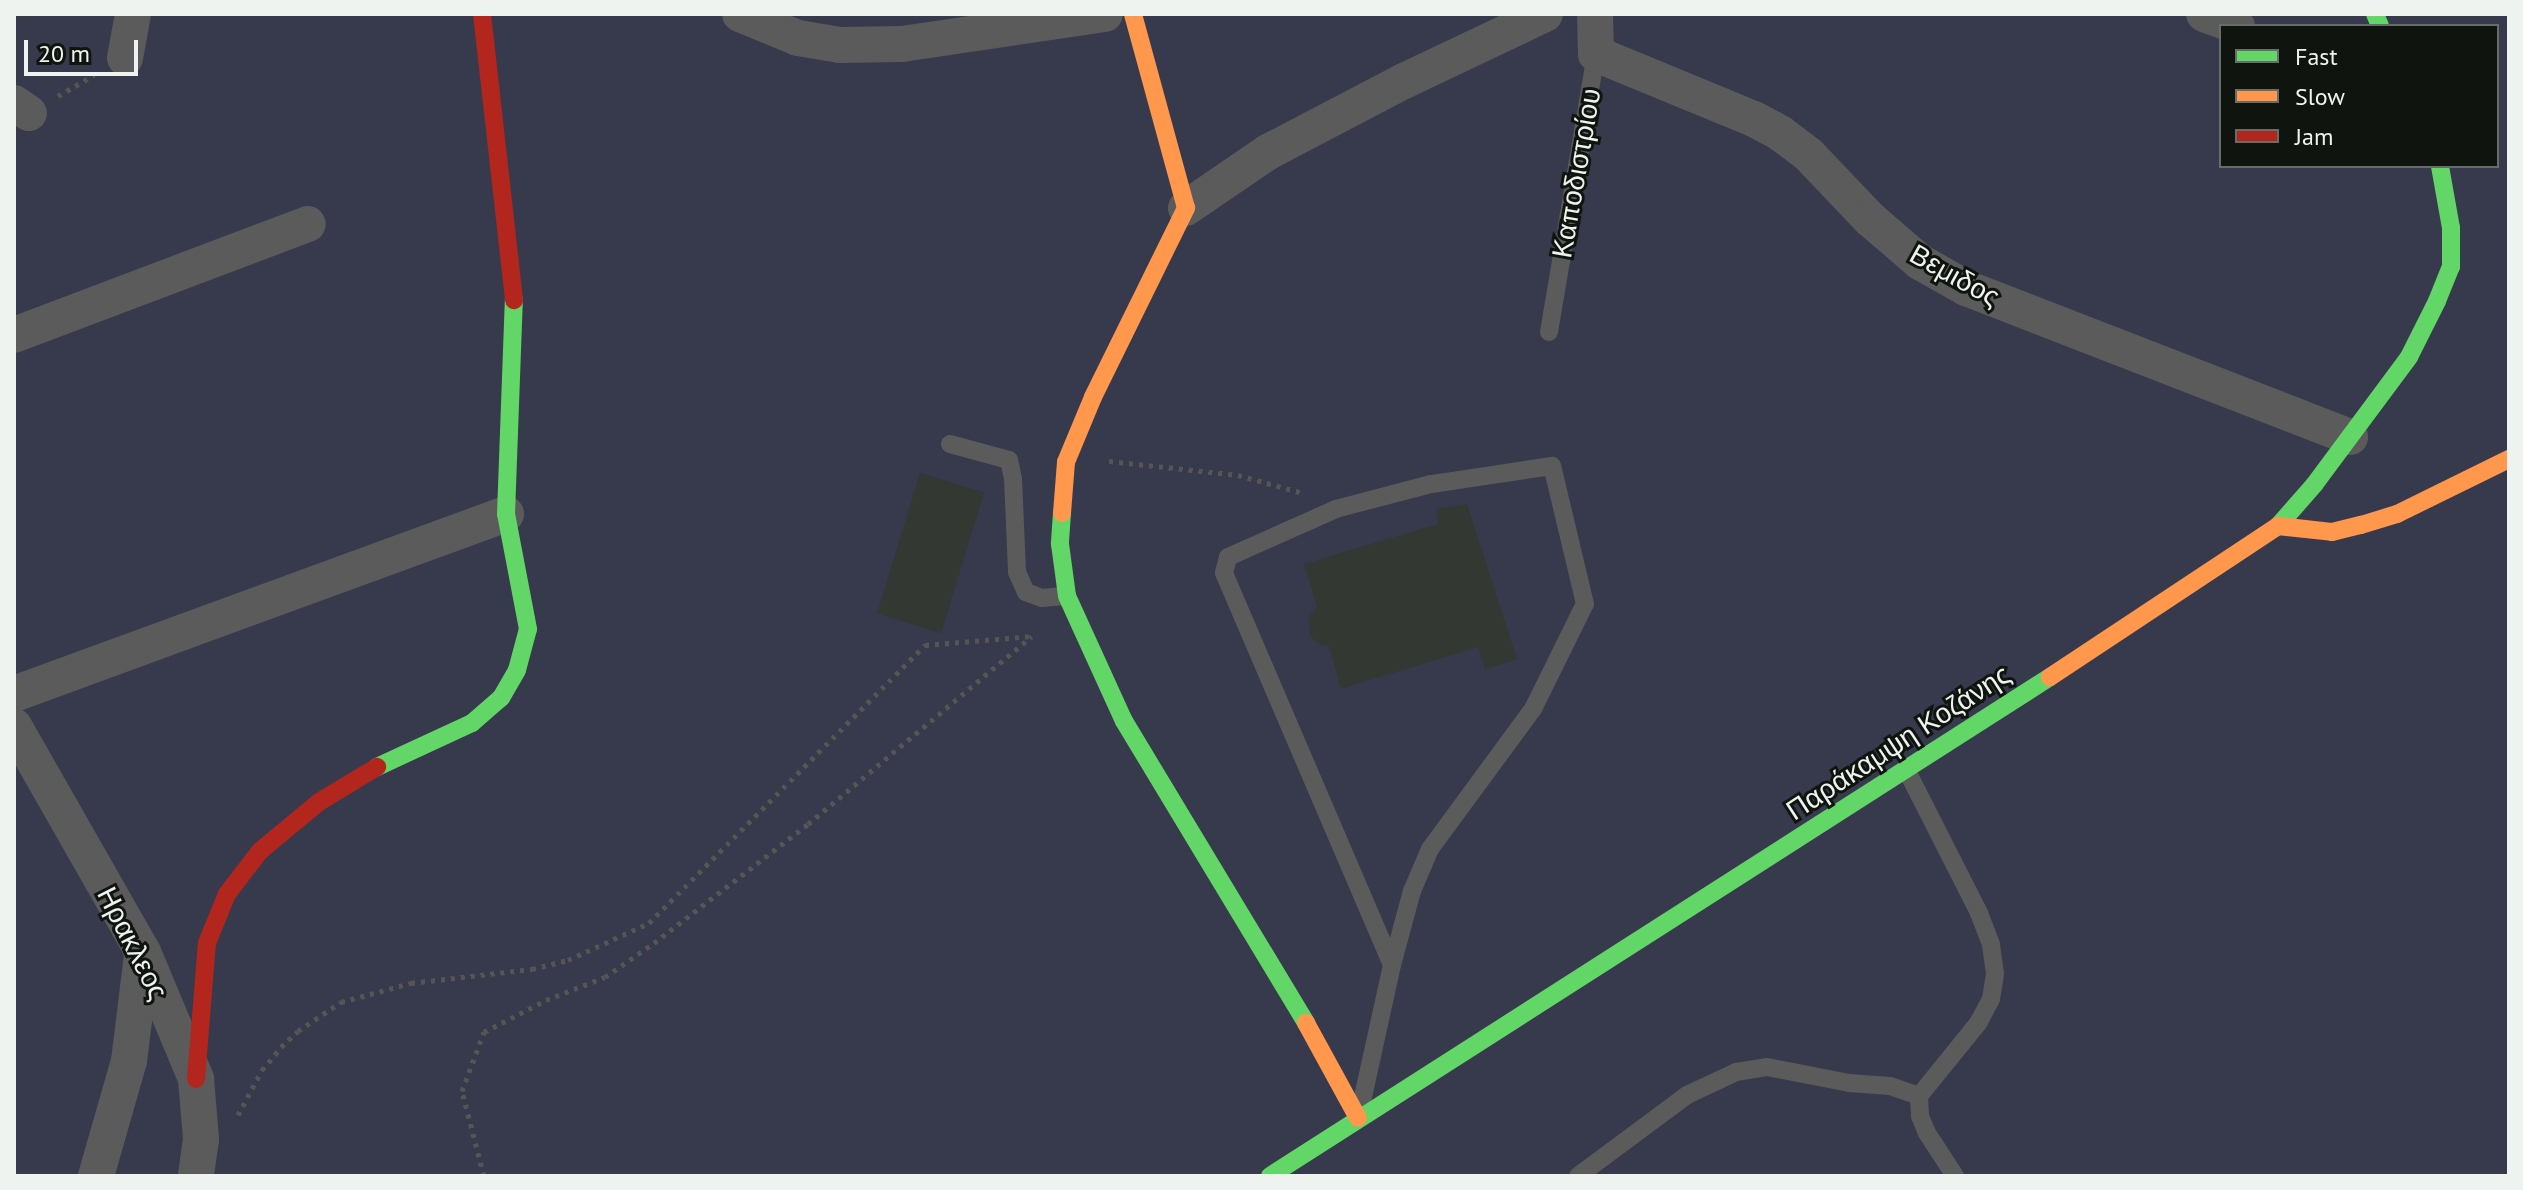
<!DOCTYPE html>
<html>
<head>
<meta charset="utf-8">
<style>
	body { margin:0 }
	#map { position:relative; width:2523px; height:1190px; overflow:hidden; background:#1a1d19; font-family:"PT Sans",sans-serif }
	div>[style] { position:absolute }
	.green>* { inset:0; background:#373a4c }
	.building>* { inset:0; background:#333832; transform-origin:0 0 }
	.path>* { height:5px; margin-top:-2.5px; transform-origin:0; background:repeating-linear-gradient(90deg,#555654 0 4px,transparent 0 10px) }
	.lane>* { height:18px; margin:-9px; padding:0 9px; transform-origin:9px; border-radius:9px; background:#5a5b5a }
	.street>* { height:36px; margin:-18px; padding:0 18px; transform-origin:18px; border-radius:18px; background:#5a5b5a }
	.fast>* { height:18px; margin:-9px; padding:0 9px; transform-origin:9px; border-radius:9px; background:#63d668 }
	.slow>* { height:18px; margin:-9px; padding:0 9px; transform-origin:9px; border-radius:9px; background:#ff974d }
	.jam>* { height:18px; margin:-9px; padding:0 9px; transform-origin:9px; border-radius:9px; background:#b3261e }
	span { translate:-50% -50%; white-space:nowrap; text-align:center; line-height:1.15; -webkit-text-stroke:6px #10140f; paint-order:stroke }
	.street-label { font-size:28px; color:#eff3ef }
	.frame { position:absolute; inset:0; border:16px solid #eff3ef; pointer-events:none }
	.legend { position:absolute; left:2219px; top:24px; width:280px; height:144px; box-sizing:border-box; background:#10140f; border:2px solid #696d69; margin:0; padding:10px 14px; list-style:none; font-size:24px; color:#eff3ef }
	.legend li { display:flex; align-items:center; gap:16px; height:40px }
	.legend b { width:40px; border:2px solid #696d69 }
	.scale { position:absolute; left:24px; top:40px; width:114px; height:36px; box-sizing:border-box; border:4px solid #eff3ef; border-top:0; padding-left:10px; font-size:24px; line-height:28px; white-space:nowrap; color:#eff3ef; -webkit-text-stroke:6px #10140f; paint-order:stroke }
</style>
</head>
<body>
<div id="map">
	<div class="green">
		<div style="clip-path:polygon(evenodd,14px 14px,2509px 14px,2509px 1176px,14px 1176px,14px 14px,2221px 26px,2497px 26px,2497px 166px,2221px 166px,2221px 26px)"></div>
	</div>
	<div class="building">
		<div style="left:920px;top:473px;width:67px;height:147px;rotate:17deg"></div>
		<div style="clip-path:polygon(1467px 504px,1517px 659px,1485px 669px,1478px 647px,1341px 689px,1329px 646px,1319px 644px,1310px 636px,1309px 615px,1317px 607px,1304px 564px,1438px 524px,1436px 509px)"></div>
	</div>
	<div class="path">
		<div style="left:58px;top:96px;width:42px;rotate:-30.3deg"></div>
		<div style="left:1109px;top:461px;width:130px;rotate:6.2deg"></div>
		<div style="left:1238px;top:475px;width:67px;rotate:15.5deg"></div>
		<div style="left:238px;top:1115px;width:51px;rotate:-61.9deg"></div>
		<div style="left:262px;top:1070px;width:30px;rotate:-50deg"></div>
		<div style="left:281px;top:1047px;width:23px;rotate:-43deg"></div>
		<div style="left:298px;top:1031px;width:52px;rotate:-34deg"></div>
		<div style="left:341px;top:1002px;width:73px;rotate:-15.2deg"></div>
		<div style="left:411px;top:983px;width:122px;rotate:-6.6deg"></div>
		<div style="left:532px;top:969px;width:37px;rotate:-14deg"></div>
		<div style="left:568px;top:960px;width:89px;rotate:-24.6deg"></div>
		<div style="left:649px;top:923px;width:392px;rotate:-45.2deg"></div>
		<div style="left:925px;top:645px;width:107px;rotate:-4.8deg"></div>
		<div style="left:484px;top:1176px;width:88px;rotate:-104.5deg"></div>
		<div style="left:462px;top:1091px;width:63px;rotate:-69.6deg"></div>
		<div style="left:484px;top:1032px;width:70px;rotate:-27.3deg"></div>
		<div style="left:546px;top:1000px;width:63px;rotate:-21.3deg"></div>
		<div style="left:605px;top:977px;width:60px;rotate:-34.8deg"></div>
		<div style="left:654px;top:943px;width:195px;rotate:-37.7deg"></div>
		<div style="left:808px;top:824px;width:292px;rotate:-40deg"></div>
	</div>
	<div class="lane">
		<div style="left:1549px;top:332px;width:282px;rotate:-80.4deg"></div>
		<div style="left:950px;top:444px;width:61px;rotate:15.2deg"></div>
		<div style="left:1009px;top:460px;width:19px;rotate:78deg"></div>
		<div style="left:1013px;top:479px;width:93px;rotate:87.5deg"></div>
		<div style="left:1017px;top:572px;width:22px;rotate:66deg"></div>
		<div style="left:1026px;top:592px;width:17px;rotate:21deg"></div>
		<div style="left:1042px;top:598px;width:25px;rotate:-5deg"></div>
		<div style="left:1907px;top:771px;width:159px;rotate:63.1deg"></div>
		<div style="left:1979px;top:913px;width:34px;rotate:69deg"></div>
		<div style="left:1991px;top:945px;width:29px;rotate:82deg"></div>
		<div style="left:1995px;top:974px;width:25px;rotate:99deg"></div>
		<div style="left:1991px;top:999px;width:26px;rotate:118deg"></div>
		<div style="left:1979px;top:1022px;width:95px;rotate:129deg"></div>
		<div style="left:1919px;top:1096px;width:20px;rotate:87deg"></div>
		<div style="left:1920px;top:1116px;width:18px;rotate:68deg"></div>
		<div style="left:1927px;top:1133px;width:51px;rotate:56.9deg"></div>
		<div style="left:1361px;top:1106px;width:144px;rotate:-77.6deg"></div>
		<div style="left:1392px;top:965px;width:77px;rotate:-74.9deg"></div>
		<div style="left:1412px;top:891px;width:46px;rotate:-66.8deg"></div>
		<div style="left:1430px;top:849px;width:174px;rotate:-53.7deg"></div>
		<div style="left:1533px;top:709px;width:117px;rotate:-63.7deg"></div>
		<div style="left:1585px;top:604px;width:142px;rotate:-103.4deg"></div>
		<div style="left:1552px;top:466px;width:122px;rotate:171.5deg"></div>
		<div style="left:1431px;top:484px;width:98px;rotate:165.3deg"></div>
		<div style="left:1336px;top:509px;width:118px;rotate:156deg"></div>
		<div style="left:1228px;top:557px;width:16px;rotate:104deg"></div>
		<div style="left:1224px;top:573px;width:426px;rotate:66.8deg"></div>
		<div style="left:1578px;top:1176px;width:136px;rotate:-36.6deg"></div>
		<div style="left:1687px;top:1095px;width:54px;rotate:-25.1deg"></div>
		<div style="left:1736px;top:1072px;width:31px;rotate:-9deg"></div>
		<div style="left:1767px;top:1067px;width:84px;rotate:11deg"></div>
		<div style="left:1849px;top:1083px;width:41px;rotate:4.2deg"></div>
		<div style="left:1890px;top:1086px;width:31px;rotate:19deg"></div>
	</div>
	<div class="street">
		<div style="left:740px;top:14px;width:63px;rotate:22.5deg"></div>
		<div style="left:798px;top:38px;width:43px;rotate:9.5deg"></div>
		<div style="left:840px;top:45px;width:62px;rotate:-0.9deg"></div>
		<div style="left:902px;top:44px;width:205px;rotate:-8.4deg"></div>
		<div style="left:1595px;top:14px;width:40px;rotate:88.6deg"></div>
		<div style="left:1596px;top:54px;width:171px;rotate:22.4deg"></div>
		<div style="left:1754px;top:119px;width:30px;rotate:28deg"></div>
		<div style="left:1780px;top:133px;width:36px;rotate:37deg"></div>
		<div style="left:1809px;top:155px;width:88px;rotate:46.4deg"></div>
		<div style="left:1870px;top:219px;width:66px;rotate:40.7deg"></div>
		<div style="left:1920px;top:262px;width:53px;rotate:29.5deg"></div>
		<div style="left:1966px;top:288px;width:412px;rotate:21.2deg"></div>
		<div style="left:2204px;top:14px;width:35px;rotate:20deg"></div>
		<div style="left:125px;top:58px;width:45px;rotate:-79.7deg"></div>
		<div style="left:14px;top:103px;width:18px;rotate:34deg"></div>
		<div style="left:1186px;top:208px;width:99px;rotate:-34.3deg"></div>
		<div style="left:1268px;top:152px;width:153px;rotate:-27.6deg"></div>
		<div style="left:1404px;top:81px;width:156px;rotate:-25.4deg"></div>
		<div style="left:14px;top:335px;width:314px;rotate:-20.7deg"></div>
		<div style="left:14px;top:694px;width:524px;rotate:-20.1deg"></div>
		<div style="left:14px;top:726px;width:260px;rotate:60.3deg"></div>
		<div style="left:143px;top:952px;width:138px;rotate:67.3deg"></div>
		<div style="left:196px;top:1079px;width:60px;rotate:85.2deg"></div>
		<div style="left:201px;top:1139px;width:37px;rotate:98deg"></div>
		<div style="left:96px;top:1176px;width:120px;rotate:-74deg"></div>
		<div style="left:129px;top:1061px;width:107px;rotate:-83deg"></div>
	</div>
	<div class="fast">
		<div style="left:2375px;top:14px;width:13px;rotate:67deg"></div>
		<div style="left:1062px;top:513px;width:31px;rotate:94deg"></div>
		<div style="left:1060px;top:544px;width:52px;rotate:82.3deg"></div>
		<div style="left:1067px;top:596px;width:137px;rotate:65.5deg"></div>
		<div style="left:1124px;top:721px;width:353px;rotate:58.9deg"></div>
		<div style="left:2278px;top:526px;width:55px;rotate:-48.7deg"></div>
		<div style="left:2314px;top:485px;width:159px;rotate:-53.4deg"></div>
		<div style="left:2409px;top:357px;width:63px;rotate:-63.4deg"></div>
		<div style="left:2437px;top:301px;width:37px;rotate:-68deg"></div>
		<div style="left:2451px;top:267px;width:39px;rotate:-90deg"></div>
		<div style="left:2451px;top:228px;width:63px;rotate:-100.1deg"></div>
		<div style="left:377px;top:767px;width:105px;rotate:-24.9deg"></div>
		<div style="left:472px;top:723px;width:38px;rotate:-41deg"></div>
		<div style="left:501px;top:698px;width:32px;rotate:-60deg"></div>
		<div style="left:517px;top:670px;width:42px;rotate:-75deg"></div>
		<div style="left:528px;top:629px;width:117px;rotate:-100.8deg"></div>
		<div style="left:506px;top:514px;width:214px;rotate:-87.9deg"></div>
		<div style="left:1270px;top:1176px;width:926px;rotate:-32.61deg"></div>
	</div>
	<div class="slow">
		<div style="left:1062px;top:513px;width:51px;rotate:-85.5deg"></div>
		<div style="left:1066px;top:462px;width:70px;rotate:-67.4deg"></div>
		<div style="left:1093px;top:397px;width:211px;rotate:-63.8deg"></div>
		<div style="left:1186px;top:208px;width:201px;rotate:-105.3deg"></div>
		<div style="left:2050px;top:677px;width:273px;rotate:-33.5deg"></div>
		<div style="left:2278px;top:526px;width:54px;rotate:6.3deg"></div>
		<div style="left:2332px;top:532px;width:30px;rotate:-14deg"></div>
		<div style="left:2361px;top:525px;width:38px;rotate:-17deg"></div>
		<div style="left:2397px;top:514px;width:125px;rotate:-26.2deg"></div>
		<div style="left:1306px;top:1023px;width:108px;rotate:61.3deg"></div>
	</div>
	<div class="jam">
		<div style="left:482px;top:14px;width:288px;rotate:83.6deg"></div>
		<div style="left:196px;top:1079px;width:136px;rotate:-85.4deg"></div>
		<div style="left:207px;top:943px;width:53px;rotate:-67.8deg"></div>
		<div style="left:227px;top:894px;width:54px;rotate:-52.5deg"></div>
		<div style="left:260px;top:851px;width:77px;rotate:-39.7deg"></div>
		<div style="left:319px;top:802px;width:68px;rotate:-31.1deg"></div>
	</div>
	<div class="street-label">
		<span style="left:1576px;top:173px;rotate:-80deg">Καποδιστρίου</span>
		<span style="left:1955px;top:275px;rotate:29deg">Βεμιδος</span>
		<span style="left:1898px;top:742px;rotate:-33deg">Παράκαμψη Κοζάνης</span>
		<span style="left:133px;top:943px;rotate:63deg">Ηρακλεος</span>
	</div>
	<div class="frame"></div>
	<ul class="legend">
	<li><b style="height:10px;background:#63d668"></b>Fast</li>
	<li><b style="height:10px;background:#ff974d"></b>Slow</li>
	<li><b style="height:10px;background:#b3261e"></b>Jam</li>
	</ul>
	<div class="scale">20 m</div>
</div>
</body>
</html>
